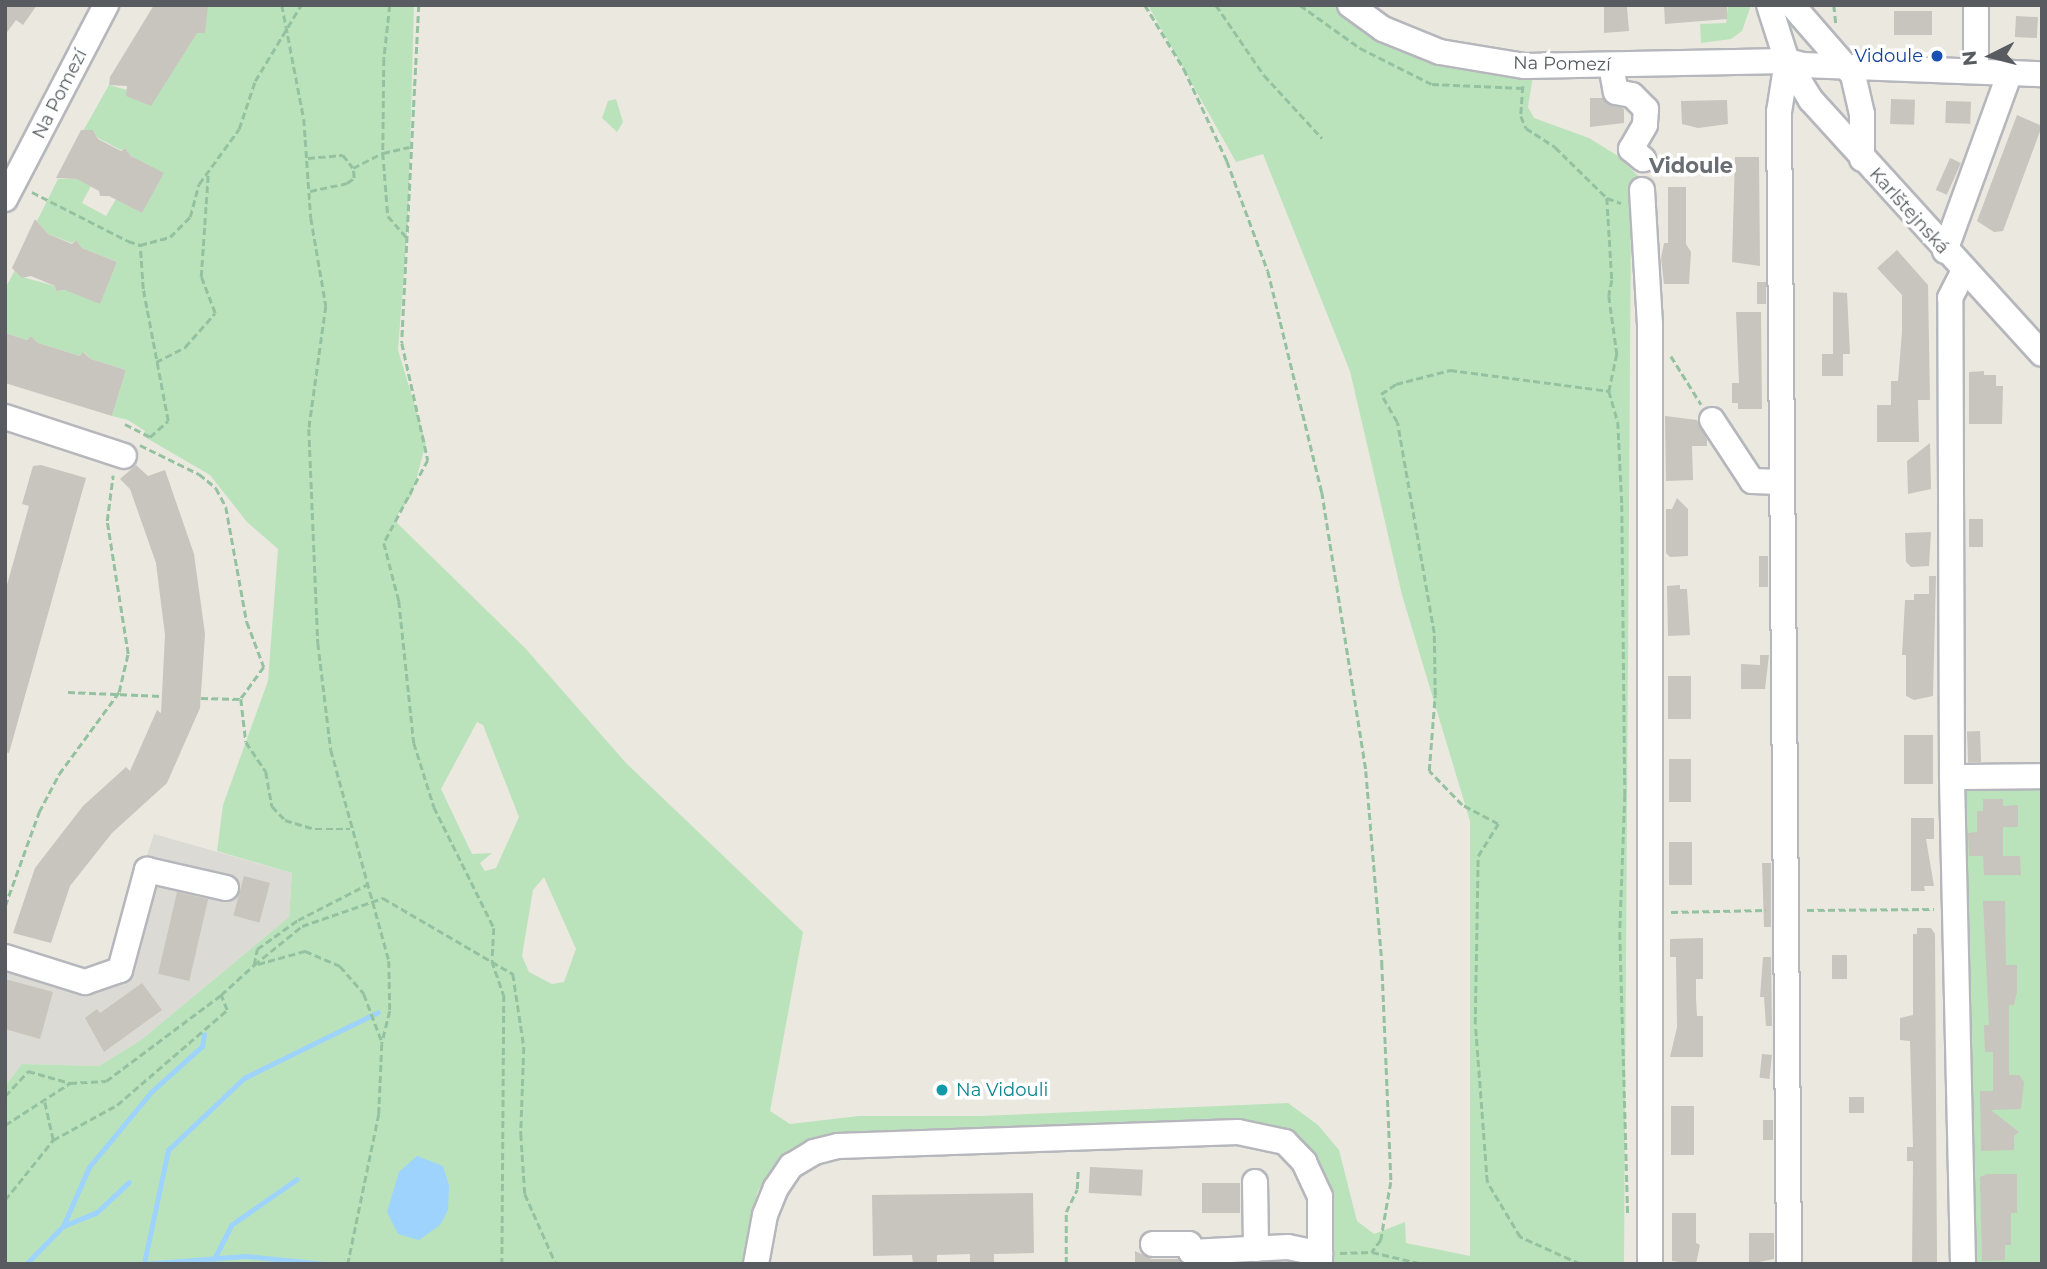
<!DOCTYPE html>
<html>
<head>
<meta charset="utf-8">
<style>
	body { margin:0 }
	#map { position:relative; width:2047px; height:1269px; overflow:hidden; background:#ebe8df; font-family:Montserrat,sans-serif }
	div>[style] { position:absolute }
	.industrial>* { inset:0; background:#dcdad4 }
	.green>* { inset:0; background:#bbe3bb; transform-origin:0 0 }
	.water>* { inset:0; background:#9dd3fd }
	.stream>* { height:5px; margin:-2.5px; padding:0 2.5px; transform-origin:2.5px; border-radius:2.5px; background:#9dd3fd }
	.building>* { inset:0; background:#c8c5be; transform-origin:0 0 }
	.path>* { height:2.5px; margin-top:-1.25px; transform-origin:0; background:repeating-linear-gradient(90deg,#94c2a1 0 7px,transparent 0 10.5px) }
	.roads { filter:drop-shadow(2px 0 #b5b7bc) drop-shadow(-2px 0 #b5b7bc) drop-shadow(0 2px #b5b7bc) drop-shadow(0 -2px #b5b7bc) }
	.minor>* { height:24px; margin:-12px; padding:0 12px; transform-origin:12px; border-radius:12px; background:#fff }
	.dots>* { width:19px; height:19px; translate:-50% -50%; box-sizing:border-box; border:4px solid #fff; border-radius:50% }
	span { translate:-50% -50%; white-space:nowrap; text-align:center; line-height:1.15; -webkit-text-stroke:7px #fff; paint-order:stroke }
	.transit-label { font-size:18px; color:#164399 }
	.right { translate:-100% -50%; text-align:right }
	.street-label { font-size:18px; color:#585c60 }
	.culture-label { font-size:18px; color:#0d838f }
	.left { translate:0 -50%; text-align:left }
	.quarter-label { font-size:21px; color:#696e72; font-weight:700 }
	.frame { position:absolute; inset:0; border:7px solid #585c60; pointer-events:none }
	.north { position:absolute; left:1956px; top:21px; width:70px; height:70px; -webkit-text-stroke:5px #fff; paint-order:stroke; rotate:264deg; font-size:19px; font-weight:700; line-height:28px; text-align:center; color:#585c60 }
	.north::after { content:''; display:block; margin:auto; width:24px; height:32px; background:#585c60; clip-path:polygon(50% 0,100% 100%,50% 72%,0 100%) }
</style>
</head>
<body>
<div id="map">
	<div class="industrial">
		<div style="clip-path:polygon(154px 834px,292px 873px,289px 917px,141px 1040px,99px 1066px,22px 1064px,5px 1086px,5px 945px,86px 969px,102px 966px,115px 954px)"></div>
	</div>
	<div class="green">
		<div style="clip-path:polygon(evenodd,208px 5px,414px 5px,408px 221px,398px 350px,426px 443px,412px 495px,394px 520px,525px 648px,626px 763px,803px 932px,770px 1111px,790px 1124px,859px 1116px,980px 1116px,1288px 1103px,1318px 1125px,1339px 1150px,1357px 1221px,1374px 1234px,1405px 1222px,1406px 1243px,1470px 1256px,1470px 821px,1402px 595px,1350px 371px,1263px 154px,1236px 162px,1148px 5px,1340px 5px,1396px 43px,1472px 70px,1533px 76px,1528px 107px,1534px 118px,1589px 138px,1618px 156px,1642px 180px,1631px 215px,1624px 1264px,1321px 1264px,1329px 1228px,1292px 1136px,795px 1151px,772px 1167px,757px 1193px,747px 1264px,5px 1264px,5px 1086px,22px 1064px,99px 1066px,141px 1040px,289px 917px,292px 873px,217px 851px,223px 805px,268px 681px,278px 549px,247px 522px,210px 475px,143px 436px,145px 431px,128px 420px,112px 416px,126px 370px,91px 359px,84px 352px,80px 356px,38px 343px,31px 336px,27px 340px,5px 333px,5px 289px,15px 270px,22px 277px,55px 286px,56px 291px,66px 290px,100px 303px,117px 262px,82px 248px,76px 240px,72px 243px,48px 234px,37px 221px,58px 179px,77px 179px,91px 186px,82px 203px,106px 216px,116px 199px,142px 213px,163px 173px,131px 156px,125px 148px,121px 150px,98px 138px,93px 130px,83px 131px,109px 85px,127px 90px,208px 5px,477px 722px,483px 725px,519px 817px,496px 868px,485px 871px,480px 863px,492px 853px,472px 854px,441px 789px,477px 722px,208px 5px,544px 877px,576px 949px,564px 982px,552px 984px,529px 972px,522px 956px,533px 890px,544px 877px)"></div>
		<div style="clip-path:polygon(1728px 5px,1751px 5px,1742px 31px,1731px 39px,1701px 43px,1700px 24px,1726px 23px)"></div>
		<div style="clip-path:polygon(616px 99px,623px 122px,617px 132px,602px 118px,608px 101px)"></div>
		<div style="left:2042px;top:787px;width:477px;height:78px;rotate:90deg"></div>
	</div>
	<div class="water">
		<div style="clip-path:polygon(417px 1156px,443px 1166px,449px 1185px,448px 1210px,440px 1225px,419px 1240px,398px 1234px,387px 1212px,399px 1172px)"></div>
	</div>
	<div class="stream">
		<div style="left:63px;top:1226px;width:35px;rotate:-22deg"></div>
		<div style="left:96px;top:1213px;width:45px;rotate:-43.2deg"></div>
		<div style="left:214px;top:1259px;width:38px;rotate:-63deg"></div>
		<div style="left:231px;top:1225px;width:80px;rotate:-34.9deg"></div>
		<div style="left:144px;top:1263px;width:116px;rotate:-78deg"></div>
		<div style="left:168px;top:1150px;width:105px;rotate:-43.5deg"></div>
		<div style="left:244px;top:1078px;width:149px;rotate:-26.2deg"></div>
		<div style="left:26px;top:1264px;width:53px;rotate:-45.8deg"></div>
		<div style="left:63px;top:1226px;width:64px;rotate:-66.2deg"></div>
		<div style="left:89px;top:1167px;width:97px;rotate:-50.4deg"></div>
		<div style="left:151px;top:1092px;width:69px;rotate:-42deg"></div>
		<div style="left:202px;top:1046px;width:12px;rotate:-81deg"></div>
		<div style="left:143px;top:1264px;width:102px;rotate:-4.5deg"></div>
		<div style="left:245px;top:1256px;width:80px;rotate:5.7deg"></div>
	</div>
	<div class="building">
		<div style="clip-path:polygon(5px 5px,37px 5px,23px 25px,16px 20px,5px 35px)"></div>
		<div style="clip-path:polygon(154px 5px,208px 5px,205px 33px,197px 33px,151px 106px,126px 96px,127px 86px,109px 85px,110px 77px)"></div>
		<div style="clip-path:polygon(1664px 5px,1727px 5px,1727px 19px,1665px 24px)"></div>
		<div style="clip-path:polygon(1604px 7px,1627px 7px,1629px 31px,1604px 33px)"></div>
		<div style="left:1894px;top:11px;width:38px;height:24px"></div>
		<div style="left:2016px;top:16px;width:22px;height:21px;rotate:3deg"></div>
		<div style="clip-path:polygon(1590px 98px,1603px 98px,1624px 109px,1624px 123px,1590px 127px)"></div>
		<div style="left:1891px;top:99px;width:24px;height:25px;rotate:2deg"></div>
		<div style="clip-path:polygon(1727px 100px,1728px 124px,1698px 128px,1682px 124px,1681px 101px)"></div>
		<div style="left:1946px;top:101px;width:25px;height:22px;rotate:2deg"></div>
		<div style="clip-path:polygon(2017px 115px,2042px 126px,2003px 231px,1994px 232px,1977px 221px)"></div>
		<div style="clip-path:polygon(81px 130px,93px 130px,98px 139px,121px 151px,125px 148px,131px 156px,164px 173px,142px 213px,109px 196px,100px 196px,99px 191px,77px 179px,56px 178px)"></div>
		<div style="clip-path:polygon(1735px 157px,1759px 157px,1760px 266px,1732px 262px)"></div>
		<div style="left:1950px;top:158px;width:12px;height:35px;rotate:24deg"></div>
		<div style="clip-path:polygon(1668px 187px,1686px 187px,1686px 244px,1691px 252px,1689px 284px,1664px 284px,1661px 258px,1664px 243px,1668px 243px)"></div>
		<div style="clip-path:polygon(35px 219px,48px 234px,72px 244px,76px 240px,82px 248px,117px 262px,100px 304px,65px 290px,56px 291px,55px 286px,31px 276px,22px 278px,12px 268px)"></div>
		<div style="clip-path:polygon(1897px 250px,1928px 285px,1930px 400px,1918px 400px,1919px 442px,1877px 442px,1877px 405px,1891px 405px,1891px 381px,1898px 381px,1902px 332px,1902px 295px,1877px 268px)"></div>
		<div style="left:1757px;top:282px;width:9px;height:22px"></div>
		<div style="clip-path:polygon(1833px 292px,1847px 293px,1850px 354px,1833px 354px)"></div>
		<div style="clip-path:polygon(1736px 312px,1761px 312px,1762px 409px,1738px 409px,1738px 403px,1732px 403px,1732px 383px,1739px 383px)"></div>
		<div style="clip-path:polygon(5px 333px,27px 340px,31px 336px,38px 343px,80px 356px,83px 352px,91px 359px,126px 370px,112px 416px,5px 383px)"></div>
		<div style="left:1822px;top:354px;width:21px;height:22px"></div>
		<div style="clip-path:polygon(1984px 371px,1984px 375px,1996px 375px,1996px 386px,2003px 386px,2002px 424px,1969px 424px,1969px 372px)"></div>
		<div style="clip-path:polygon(1665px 416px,1697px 420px,1707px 440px,1707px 446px,1692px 446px,1693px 480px,1666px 481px)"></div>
		<div style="clip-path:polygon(1930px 443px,1931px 489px,1908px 494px,1907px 461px)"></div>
		<div style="clip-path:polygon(41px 465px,86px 478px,9px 753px,5px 752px,5px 592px,29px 506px,22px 504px,33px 466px)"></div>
		<div style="clip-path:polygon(136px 465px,148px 476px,165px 470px,194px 554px,205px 634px,200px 708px,167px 783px,112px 833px,70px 886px,51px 943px,13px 933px,35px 868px,83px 806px,126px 767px,130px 771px,157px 710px,161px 713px,165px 635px,156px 563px,130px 489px,120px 479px)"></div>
		<div style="clip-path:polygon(1677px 498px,1688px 509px,1688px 556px,1670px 557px,1666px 553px,1666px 509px,1672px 509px)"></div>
		<div style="left:1969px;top:519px;width:14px;height:28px"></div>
		<div style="clip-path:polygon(1931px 532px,1929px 566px,1911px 567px,1906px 562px,1905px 533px)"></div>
		<div style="left:1759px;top:556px;width:9px;height:31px"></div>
		<div style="clip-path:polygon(1929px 576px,1936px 576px,1933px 696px,1914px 700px,1906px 696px,1906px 655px,1902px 655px,1905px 600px,1914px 600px,1914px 594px,1929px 594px)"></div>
		<div style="clip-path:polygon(1680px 585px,1680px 589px,1687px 589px,1690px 635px,1668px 636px,1667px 586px)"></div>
		<div style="clip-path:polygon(1760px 655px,1769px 655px,1765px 689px,1741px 689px,1741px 664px,1760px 665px)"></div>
		<div style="left:1668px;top:676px;width:23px;height:43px"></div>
		<div style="left:1980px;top:731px;width:31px;height:13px;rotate:88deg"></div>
		<div style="left:1904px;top:735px;width:29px;height:49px"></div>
		<div style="left:1669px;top:759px;width:22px;height:43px"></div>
		<div style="clip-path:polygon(1983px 799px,2003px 799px,2003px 806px,2018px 805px,2018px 827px,2003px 827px,2003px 856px,2020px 856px,2021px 875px,1984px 875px,1983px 856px,1969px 856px,1968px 833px,1977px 832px,1977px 811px,1983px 811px)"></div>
		<div style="clip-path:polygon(1911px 818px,1934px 818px,1934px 839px,1926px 839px,1934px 886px,1924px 886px,1925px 891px,1911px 891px)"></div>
		<div style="left:1692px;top:842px;width:43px;height:23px;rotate:90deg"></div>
		<div style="clip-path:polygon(1762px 863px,1771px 863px,1771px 927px,1764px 927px)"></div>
		<div style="left:244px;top:876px;width:27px;height:41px;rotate:15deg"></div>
		<div style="left:177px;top:892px;width:32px;height:84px;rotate:13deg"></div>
		<div style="clip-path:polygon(1983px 901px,2005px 901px,2006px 965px,2017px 965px,2017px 992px,2014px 1005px,2009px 1005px,2009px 1075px,2019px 1075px,2024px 1082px,2021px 1109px,1991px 1110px,2019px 1132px,2014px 1136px,2014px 1150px,1981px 1151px,1980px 1091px,1993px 1091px,1993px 1052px,1985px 1052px,1984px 1025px,1989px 1025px)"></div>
		<div style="clip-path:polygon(1917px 928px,1931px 928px,1935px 934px,1937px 1263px,1912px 1264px,1913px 1161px,1907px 1161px,1907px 1147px,1913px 1147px,1910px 1041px,1900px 1040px,1900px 1018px,1913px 1015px,1913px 934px,1917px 934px)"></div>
		<div style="clip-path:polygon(1703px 938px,1703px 979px,1696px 979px,1696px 998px,1697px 1016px,1703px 1016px,1703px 1057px,1670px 1057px,1677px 1027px,1676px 957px,1670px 957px,1670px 939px)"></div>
		<div style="left:1832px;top:955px;width:15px;height:24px"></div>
		<div style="clip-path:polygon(1763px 957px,1771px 957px,1772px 1026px,1766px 1026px,1764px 997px,1760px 997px)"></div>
		<div style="clip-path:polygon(5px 979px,53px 992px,40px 1039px,5px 1029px)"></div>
		<div style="clip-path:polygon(142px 983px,162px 1010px,104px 1052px,85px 1018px,97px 1009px,100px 1013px)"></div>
		<div style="left:1762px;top:1054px;width:10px;height:24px;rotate:6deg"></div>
		<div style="left:1849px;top:1097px;width:15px;height:16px"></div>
		<div style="left:1671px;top:1106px;width:23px;height:49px"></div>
		<div style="left:1763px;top:1120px;width:10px;height:20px"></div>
		<div style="left:1090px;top:1167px;width:53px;height:26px;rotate:3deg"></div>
		<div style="clip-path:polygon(1987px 1174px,2017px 1174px,2017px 1213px,2011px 1213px,2011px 1245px,2005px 1245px,2005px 1260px,1982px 1261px,1980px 1177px)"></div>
		<div style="left:1202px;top:1183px;width:38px;height:30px"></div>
		<div style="clip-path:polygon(1033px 1193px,1034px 1253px,994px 1254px,994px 1264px,970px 1264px,970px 1254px,937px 1255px,937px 1264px,913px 1264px,912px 1255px,873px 1256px,872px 1195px)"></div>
		<div style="clip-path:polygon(1672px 1213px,1696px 1213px,1696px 1243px,1700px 1245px,1696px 1264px,1672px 1261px)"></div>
		<div style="clip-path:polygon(1749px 1233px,1774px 1233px,1774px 1259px,1749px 1264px)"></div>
		<div style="clip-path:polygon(1135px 1251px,1152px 1259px,1178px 1259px,1181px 1264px,1135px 1264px)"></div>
	</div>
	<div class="path">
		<div style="left:282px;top:5px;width:116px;rotate:79.1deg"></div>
		<div style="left:304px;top:119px;width:99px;rotate:86deg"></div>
		<div style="left:311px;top:218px;width:89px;rotate:80.3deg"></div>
		<div style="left:326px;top:306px;width:124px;rotate:97.9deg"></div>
		<div style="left:309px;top:429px;width:214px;rotate:87.6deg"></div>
		<div style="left:318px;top:643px;width:108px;rotate:83.1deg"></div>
		<div style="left:331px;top:750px;width:219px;rotate:74.6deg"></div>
		<div style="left:389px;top:961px;width:50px;rotate:88.9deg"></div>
		<div style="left:390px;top:1011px;width:34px;rotate:104deg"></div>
		<div style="left:382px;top:1044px;width:70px;rotate:92.5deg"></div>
		<div style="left:379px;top:1114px;width:153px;rotate:101.7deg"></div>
		<div style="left:390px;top:5px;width:54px;rotate:96.3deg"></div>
		<div style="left:384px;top:59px;width:94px;rotate:90.6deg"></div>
		<div style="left:383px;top:153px;width:27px;rotate:-13deg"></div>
		<div style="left:419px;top:5px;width:338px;rotate:92.9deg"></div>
		<div style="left:402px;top:343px;width:120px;rotate:77.5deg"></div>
		<div style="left:428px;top:460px;width:94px;rotate:117.9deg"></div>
		<div style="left:384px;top:543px;width:60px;rotate:75.5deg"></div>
		<div style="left:399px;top:601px;width:143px;rotate:84deg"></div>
		<div style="left:414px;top:743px;width:67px;rotate:72.6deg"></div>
		<div style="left:434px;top:807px;width:135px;rotate:63.6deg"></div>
		<div style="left:494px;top:928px;width:33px;rotate:93deg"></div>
		<div style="left:492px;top:961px;width:36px;rotate:71deg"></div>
		<div style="left:504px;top:995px;width:269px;rotate:90.4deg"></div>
		<div style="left:1145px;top:5px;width:75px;rotate:58.6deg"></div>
		<div style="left:1184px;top:69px;width:102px;rotate:64.9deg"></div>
		<div style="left:1227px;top:161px;width:117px;rotate:69.6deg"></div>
		<div style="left:1268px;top:271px;width:228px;rotate:76.3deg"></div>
		<div style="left:1322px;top:492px;width:282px;rotate:81deg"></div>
		<div style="left:1366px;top:771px;width:193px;rotate:85.2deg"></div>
		<div style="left:1382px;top:963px;width:219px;rotate:87.6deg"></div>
		<div style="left:1391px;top:1182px;width:59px;rotate:99.8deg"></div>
		<div style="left:1381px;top:1240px;width:15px;rotate:127deg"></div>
		<div style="left:1216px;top:5px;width:85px;rotate:55.6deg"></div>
		<div style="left:1264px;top:75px;width:86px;rotate:47.4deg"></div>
		<div style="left:1300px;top:5px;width:74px;rotate:35.6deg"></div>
		<div style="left:1360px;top:48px;width:80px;rotate:26.6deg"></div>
		<div style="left:1432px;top:84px;width:91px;rotate:2.5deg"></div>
		<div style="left:1834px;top:5px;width:18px;rotate:84deg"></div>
		<div style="left:1523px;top:86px;width:30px;rotate:94deg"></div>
		<div style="left:1521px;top:116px;width:13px;rotate:67deg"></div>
		<div style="left:1526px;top:128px;width:35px;rotate:33deg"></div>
		<div style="left:1555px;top:147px;width:73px;rotate:44.4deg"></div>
		<div style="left:1607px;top:198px;width:15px;rotate:20deg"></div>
		<div style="left:308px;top:158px;width:35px;rotate:-5deg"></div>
		<div style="left:343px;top:155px;width:16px;rotate:52deg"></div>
		<div style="left:353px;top:168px;width:34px;rotate:-27deg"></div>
		<div style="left:383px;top:153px;width:63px;rotate:85.5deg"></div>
		<div style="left:388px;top:216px;width:29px;rotate:49deg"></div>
		<div style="left:310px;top:191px;width:38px;rotate:-12deg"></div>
		<div style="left:347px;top:183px;width:9px;rotate:-36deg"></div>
		<div style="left:354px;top:178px;width:10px;rotate:-96deg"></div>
		<div style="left:32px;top:192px;width:108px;rotate:27deg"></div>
		<div style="left:128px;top:241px;width:13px;rotate:18deg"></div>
		<div style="left:140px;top:245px;width:31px;rotate:-15deg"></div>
		<div style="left:170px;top:237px;width:28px;rotate:-45deg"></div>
		<div style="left:190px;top:217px;width:34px;rotate:-75deg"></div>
		<div style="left:199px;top:184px;width:68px;rotate:-54deg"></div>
		<div style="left:239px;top:129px;width:51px;rotate:-71.6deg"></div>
		<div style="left:255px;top:81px;width:89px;rotate:-58.8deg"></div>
		<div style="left:1607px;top:198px;width:82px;rotate:86.5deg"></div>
		<div style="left:1612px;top:280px;width:16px;rotate:101deg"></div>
		<div style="left:1609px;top:296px;width:59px;rotate:82.1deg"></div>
		<div style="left:1617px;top:354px;width:38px;rotate:102deg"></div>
		<div style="left:1609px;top:391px;width:32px;rotate:74deg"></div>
		<div style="left:1618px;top:422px;width:83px;rotate:87.2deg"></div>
		<div style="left:1622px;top:505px;width:290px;rotate:89.4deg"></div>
		<div style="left:1625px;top:795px;width:138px;rotate:92.1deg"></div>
		<div style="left:1620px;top:933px;width:280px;rotate:88.4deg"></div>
		<div style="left:1671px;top:356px;width:57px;rotate:58deg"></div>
		<div style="left:156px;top:362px;width:33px;rotate:-27deg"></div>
		<div style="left:185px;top:347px;width:45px;rotate:-48.6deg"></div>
		<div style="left:215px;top:313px;width:39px;rotate:-111deg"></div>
		<div style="left:201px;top:277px;width:102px;rotate:-86.1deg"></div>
		<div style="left:125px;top:424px;width:28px;rotate:27deg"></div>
		<div style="left:150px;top:437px;width:24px;rotate:-42deg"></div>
		<div style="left:168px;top:421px;width:134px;rotate:-100.7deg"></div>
		<div style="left:143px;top:289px;width:44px;rotate:-93.9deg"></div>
		<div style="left:140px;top:445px;width:66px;rotate:26.2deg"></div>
		<div style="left:199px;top:474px;width:22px;rotate:39deg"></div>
		<div style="left:216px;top:488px;width:21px;rotate:62deg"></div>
		<div style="left:226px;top:507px;width:117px;rotate:79.7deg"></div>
		<div style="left:247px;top:622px;width:48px;rotate:69.3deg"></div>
		<div style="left:264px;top:667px;width:39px;rotate:126deg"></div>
		<div style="left:241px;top:699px;width:43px;rotate:83.4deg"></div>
		<div style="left:246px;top:742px;width:36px;rotate:56deg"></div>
		<div style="left:266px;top:772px;width:35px;rotate:80deg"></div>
		<div style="left:272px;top:806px;width:19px;rotate:47deg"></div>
		<div style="left:285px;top:820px;width:31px;rotate:17deg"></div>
		<div style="left:315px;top:829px;width:35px"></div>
		<div style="left:68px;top:692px;width:94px;rotate:2.4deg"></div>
		<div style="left:201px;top:698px;width:40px;rotate:1.4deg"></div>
		<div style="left:5px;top:906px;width:100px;rotate:-70.1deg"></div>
		<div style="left:39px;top:812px;width:43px;rotate:-62.2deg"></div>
		<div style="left:59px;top:774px;width:102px;rotate:-53.8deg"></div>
		<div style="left:119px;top:692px;width:39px;rotate:-77deg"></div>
		<div style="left:128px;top:654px;width:135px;rotate:-99deg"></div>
		<div style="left:107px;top:521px;width:46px;rotate:-82.6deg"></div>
		<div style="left:1807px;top:910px;width:127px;rotate:-0.5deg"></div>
		<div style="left:1671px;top:912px;width:95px;rotate:-1.2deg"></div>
		<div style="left:258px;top:964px;width:49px;rotate:-15.5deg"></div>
		<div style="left:305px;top:951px;width:38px;rotate:23deg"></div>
		<div style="left:340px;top:966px;width:37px;rotate:49deg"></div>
		<div style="left:364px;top:994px;width:51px;rotate:69.4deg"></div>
		<div style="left:254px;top:965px;width:62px;rotate:-39.1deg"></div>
		<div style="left:302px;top:926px;width:86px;rotate:-19.1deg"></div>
		<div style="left:383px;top:898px;width:151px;rotate:30.3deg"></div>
		<div style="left:513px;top:974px;width:74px;rotate:81.4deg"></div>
		<div style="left:524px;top:1047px;width:87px;rotate:92deg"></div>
		<div style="left:521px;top:1134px;width:60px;rotate:86.2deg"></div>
		<div style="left:525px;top:1194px;width:77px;rotate:66.1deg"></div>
		<div style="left:5px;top:1096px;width:34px;rotate:-47deg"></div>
		<div style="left:28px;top:1071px;width:44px;rotate:15.9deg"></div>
		<div style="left:5px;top:1125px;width:77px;rotate:-32.9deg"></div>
		<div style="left:70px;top:1083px;width:36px;rotate:-3deg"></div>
		<div style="left:106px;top:1081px;width:144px;rotate:-36.8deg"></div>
		<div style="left:221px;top:995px;width:45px;rotate:-42.3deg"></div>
		<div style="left:254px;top:965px;width:16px;rotate:-79deg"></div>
		<div style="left:257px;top:949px;width:50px;rotate:-35.3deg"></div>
		<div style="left:298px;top:920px;width:79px;rotate:-27.2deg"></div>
		<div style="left:53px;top:1140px;width:73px;rotate:-28.7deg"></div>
		<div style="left:117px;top:1105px;width:145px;rotate:-40.8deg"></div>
		<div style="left:227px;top:1010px;width:16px;rotate:-112deg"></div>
		<div style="left:5px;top:1200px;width:77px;rotate:-51.3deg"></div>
		<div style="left:53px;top:1140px;width:41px;rotate:-102.7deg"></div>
		<div style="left:1340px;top:1253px;width:32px;rotate:-2deg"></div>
		<div style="left:1372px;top:1252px;width:52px;rotate:13.2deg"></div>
		<div style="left:1066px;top:1264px;width:52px;rotate:-90deg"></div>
		<div style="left:1066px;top:1212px;width:25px;rotate:-64deg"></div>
		<div style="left:1077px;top:1189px;width:19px;rotate:-87deg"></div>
		<div style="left:1580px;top:1264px;width:66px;rotate:-155.8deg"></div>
		<div style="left:1520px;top:1237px;width:64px;rotate:-121deg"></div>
		<div style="left:1487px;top:1182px;width:158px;rotate:-94.3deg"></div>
		<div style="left:1475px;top:1024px;width:168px;rotate:-89deg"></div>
		<div style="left:1478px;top:856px;width:38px;rotate:-58deg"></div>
		<div style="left:1498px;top:824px;width:41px;rotate:-152.2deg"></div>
		<div style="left:1462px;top:805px;width:47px;rotate:-134.1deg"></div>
		<div style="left:1429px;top:771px;width:76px;rotate:-85.5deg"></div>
		<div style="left:1435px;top:695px;width:62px;rotate:-90.9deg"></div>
		<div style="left:1434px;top:633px;width:214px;rotate:-99.9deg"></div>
		<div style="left:1397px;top:422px;width:32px;rotate:-120deg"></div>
		<div style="left:1381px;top:394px;width:18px;rotate:-34deg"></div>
		<div style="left:1396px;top:384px;width:56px;rotate:-14.5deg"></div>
		<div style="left:1450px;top:370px;width:160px;rotate:7.5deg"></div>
	</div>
	<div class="roads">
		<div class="minor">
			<div style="left:1350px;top:5px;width:41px;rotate:36deg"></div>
			<div style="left:1383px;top:29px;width:61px;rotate:22deg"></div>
			<div style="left:1440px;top:52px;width:86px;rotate:9.4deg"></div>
			<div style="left:1525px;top:66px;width:262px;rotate:-1.1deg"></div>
			<div style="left:1787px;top:61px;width:16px;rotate:14deg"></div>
			<div style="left:1803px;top:65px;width:239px;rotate:2.2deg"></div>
			<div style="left:1769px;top:5px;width:59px;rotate:72.2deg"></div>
			<div style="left:1787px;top:61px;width:46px;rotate:58.4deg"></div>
			<div style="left:1811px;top:100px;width:343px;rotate:47.7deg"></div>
			<div style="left:1792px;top:5px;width:93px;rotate:48.9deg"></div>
			<div style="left:1853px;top:75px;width:40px;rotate:77deg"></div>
			<div style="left:1862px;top:114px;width:45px;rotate:90deg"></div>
			<div style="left:1787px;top:61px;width:52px;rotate:98.9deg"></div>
			<div style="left:1779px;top:112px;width:1152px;rotate:89.5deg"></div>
			<div style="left:1611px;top:65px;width:27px;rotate:80deg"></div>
			<div style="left:1616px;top:92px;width:16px;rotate:11deg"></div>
			<div style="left:1632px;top:95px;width:20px;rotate:45deg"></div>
			<div style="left:1646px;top:109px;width:16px;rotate:94deg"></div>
			<div style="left:1645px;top:125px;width:28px;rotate:120deg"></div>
			<div style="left:1631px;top:149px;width:16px;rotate:40deg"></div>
			<div style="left:1976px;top:70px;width:65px;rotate:-90deg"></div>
			<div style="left:1642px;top:190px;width:134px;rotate:86.6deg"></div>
			<div style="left:1650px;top:324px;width:940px;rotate:90deg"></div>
			<div style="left:5px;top:199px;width:219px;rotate:-62.5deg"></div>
			<div style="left:1945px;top:251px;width:190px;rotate:-70deg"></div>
			<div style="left:5px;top:417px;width:125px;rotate:18.1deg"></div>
			<div style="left:1712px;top:420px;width:73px;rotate:56.7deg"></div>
			<div style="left:1752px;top:481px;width:30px;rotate:2deg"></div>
			<div style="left:1952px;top:777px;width:90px;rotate:-0.6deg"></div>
			<div style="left:5px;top:957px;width:84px;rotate:17.4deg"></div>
			<div style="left:85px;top:982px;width:37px;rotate:-19deg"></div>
			<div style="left:120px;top:970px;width:104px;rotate:-74.9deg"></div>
			<div style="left:147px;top:870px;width:81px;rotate:12.8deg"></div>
			<div style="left:1255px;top:1182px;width:67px;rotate:89.1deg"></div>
			<div style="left:1153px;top:1244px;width:36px"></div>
			<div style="left:1189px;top:1244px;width:8px;rotate:76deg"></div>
			<div style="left:1191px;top:1252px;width:97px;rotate:-3deg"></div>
			<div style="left:1288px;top:1247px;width:33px;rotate:12deg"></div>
			<div style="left:756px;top:1264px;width:50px;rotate:-79.6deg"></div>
			<div style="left:765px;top:1215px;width:29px;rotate:-68deg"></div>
			<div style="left:776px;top:1188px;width:27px;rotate:-56deg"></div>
			<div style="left:791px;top:1166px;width:27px;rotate:-31deg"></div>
			<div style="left:814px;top:1152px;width:25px;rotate:-14deg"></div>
			<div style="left:838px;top:1146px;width:400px;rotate:-2deg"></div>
			<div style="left:1238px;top:1132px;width:48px;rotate:12deg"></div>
			<div style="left:1285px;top:1142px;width:28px;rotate:46deg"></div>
			<div style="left:1304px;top:1162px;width:38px;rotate:65deg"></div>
			<div style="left:1320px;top:1197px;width:67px;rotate:90deg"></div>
			<div style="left:1963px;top:1264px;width:487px;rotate:-91.3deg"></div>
			<div style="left:1952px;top:777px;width:479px;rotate:-90.2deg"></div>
			<div style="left:1950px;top:298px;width:30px;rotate:-63deg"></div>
		</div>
	</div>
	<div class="dots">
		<div style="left:1937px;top:56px;background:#1a4fb4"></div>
		<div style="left:942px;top:1090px;background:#0f9aa8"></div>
	</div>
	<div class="transit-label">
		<span class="right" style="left:1923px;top:56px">Vidoule</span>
	</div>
	<div class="street-label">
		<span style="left:1562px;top:64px;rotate:1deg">Na Pomezí</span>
		<span style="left:60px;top:94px;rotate:-63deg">Na Pomezí</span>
		<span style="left:1909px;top:211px;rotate:48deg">Karlštejnská</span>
	</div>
	<div class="culture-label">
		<span class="left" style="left:956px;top:1090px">Na Vidouli</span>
	</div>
	<div class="quarter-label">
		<span style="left:1691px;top:166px">Vidoule</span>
	</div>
	<div class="frame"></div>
	<div class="north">N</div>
</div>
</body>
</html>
